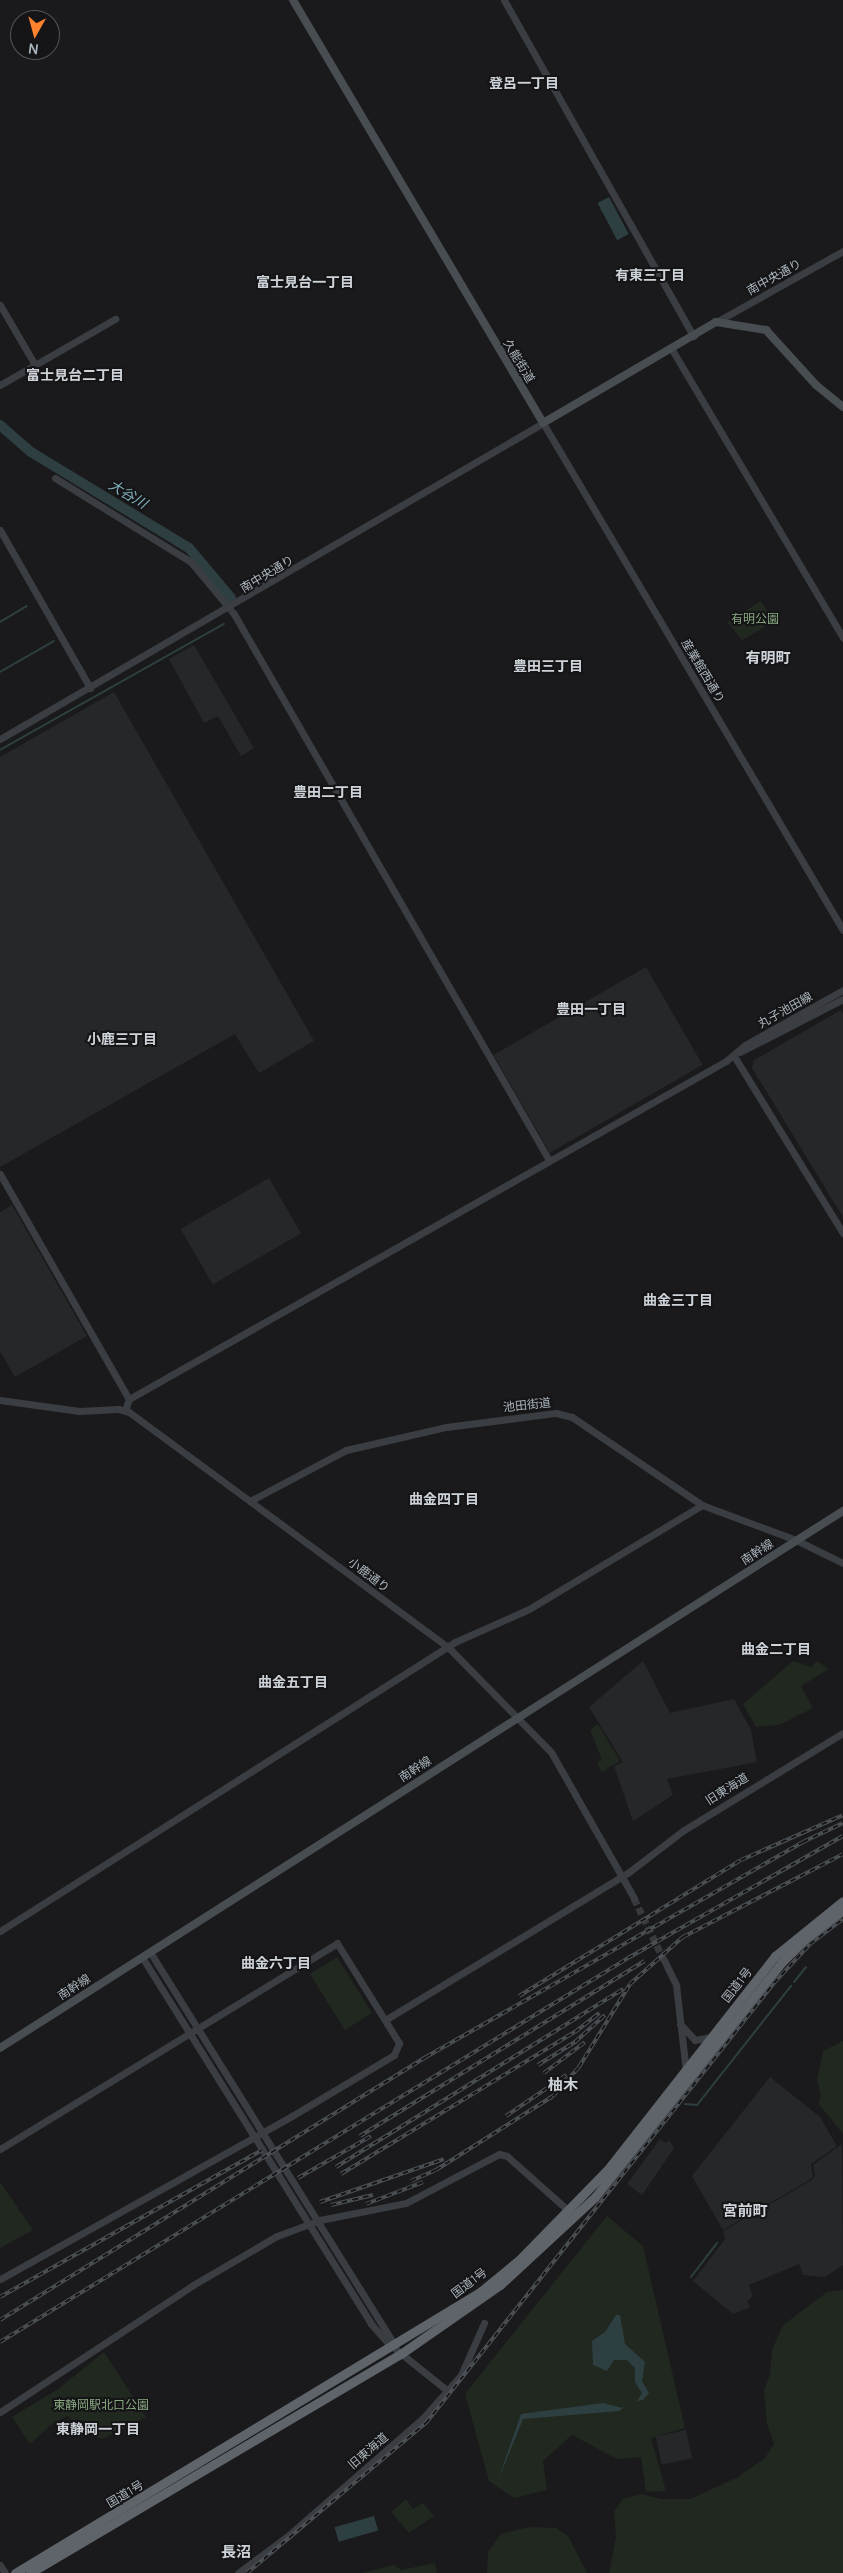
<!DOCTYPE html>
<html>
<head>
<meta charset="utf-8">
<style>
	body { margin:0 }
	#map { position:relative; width:843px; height:2573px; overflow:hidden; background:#1a1a1c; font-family:Manrope,"Noto Sans JP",sans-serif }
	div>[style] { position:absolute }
	.built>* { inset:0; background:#252729; transform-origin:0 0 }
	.green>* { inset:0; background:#20281f; transform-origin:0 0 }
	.water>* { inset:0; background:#2e3f42; transform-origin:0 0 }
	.stream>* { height:2px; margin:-1px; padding:0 1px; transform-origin:1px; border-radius:1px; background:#2e3f42 }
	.river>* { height:10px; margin:-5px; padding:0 5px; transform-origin:5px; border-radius:5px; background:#2e3f42 }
	.tertiary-tunnel>* { height:7px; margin-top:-3.5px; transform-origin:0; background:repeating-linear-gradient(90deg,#37393c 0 7px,transparent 0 10.5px) }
	.tertiary>* { height:7px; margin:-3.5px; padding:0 3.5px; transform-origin:3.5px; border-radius:3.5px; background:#3a3d42 }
	.secondary>* { height:8px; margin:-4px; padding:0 4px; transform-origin:4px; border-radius:4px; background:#484d52 }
	.trunk>* { height:9px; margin:-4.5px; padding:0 4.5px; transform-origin:4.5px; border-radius:4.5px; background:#5e646a }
	.rail>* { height:4px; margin-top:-2px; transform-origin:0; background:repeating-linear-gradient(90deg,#151517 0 5.5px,#4d5257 0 11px); box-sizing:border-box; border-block:1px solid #4d5257 }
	span { translate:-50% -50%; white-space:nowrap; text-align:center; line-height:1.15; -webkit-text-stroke:4px #151517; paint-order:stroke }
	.street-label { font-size:12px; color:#abb5bd }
	.park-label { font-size:12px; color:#89a980 }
	.neighbourhood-label { font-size:14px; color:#cdd3d8; font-weight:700 }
	.water-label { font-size:14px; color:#7fafba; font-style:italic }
	.quarter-label { font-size:15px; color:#cdd3d8; font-weight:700 }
	.north { position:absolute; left:10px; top:10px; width:50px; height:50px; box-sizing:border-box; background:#151517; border:1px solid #515559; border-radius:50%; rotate:187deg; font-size:14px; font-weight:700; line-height:20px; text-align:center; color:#abb5bd }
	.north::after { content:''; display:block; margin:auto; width:18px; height:22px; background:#ff822f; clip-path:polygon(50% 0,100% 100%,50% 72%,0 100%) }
</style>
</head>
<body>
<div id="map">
	<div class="built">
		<div style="clip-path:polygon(194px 645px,254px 748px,241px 756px,218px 716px,204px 723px,169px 659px)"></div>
		<div style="clip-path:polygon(114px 692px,314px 1041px,259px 1073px,235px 1034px,0 1167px,0 757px)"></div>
		<div style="left:646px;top:967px;width:113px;height:176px;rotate:60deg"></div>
		<div style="clip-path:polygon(841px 1010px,843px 1014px,843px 1217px,752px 1068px,754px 1060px)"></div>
		<div style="left:269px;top:1178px;width:64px;height:102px;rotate:60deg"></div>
		<div style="clip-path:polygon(12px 1205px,87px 1336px,15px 1377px,0 1351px,0 1212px)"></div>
		<div style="clip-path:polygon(643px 1661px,670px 1713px,734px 1699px,751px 1730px,757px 1762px,667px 1779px,673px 1795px,633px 1821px,614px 1766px,623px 1762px,589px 1707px)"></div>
		<div style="clip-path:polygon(770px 2077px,820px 2117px,837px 2146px,811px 2164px,813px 2178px,723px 2230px,692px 2176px)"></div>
		<div style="clip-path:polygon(660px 2139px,666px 2143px,669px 2140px,674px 2148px,642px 2195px,627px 2184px)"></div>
		<div style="clip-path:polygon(842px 2144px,843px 2265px,825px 2277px,803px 2275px,799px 2264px,749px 2285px,753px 2296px,747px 2301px,750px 2307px,733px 2314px,693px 2281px,725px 2239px,723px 2231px,812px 2180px,815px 2176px,813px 2165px)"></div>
		<div style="left:686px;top:2430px;width:29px;height:31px;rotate:78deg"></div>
	</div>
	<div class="green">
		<div style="clip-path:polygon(761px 601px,774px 622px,742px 640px,727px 622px)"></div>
		<div style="clip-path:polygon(793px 1661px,811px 1667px,817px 1661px,829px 1669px,801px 1686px,813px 1708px,779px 1725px,756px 1727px,743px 1704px)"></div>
		<div style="clip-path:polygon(598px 1724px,620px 1761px,602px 1772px,597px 1763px,602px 1760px,590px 1730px)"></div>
		<div style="left:337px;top:1957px;width:66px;height:32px;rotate:58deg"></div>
		<div style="clip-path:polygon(843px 2041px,843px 2134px,818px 2103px,821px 2096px,817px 2079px,823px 2051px)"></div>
		<div style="clip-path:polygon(0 2182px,33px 2230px,0 2248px)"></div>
		<div style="clip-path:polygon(607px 2216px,643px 2246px,685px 2428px,651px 2438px,666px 2491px,646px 2492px,641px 2457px,617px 2459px,572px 2435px,543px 2461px,547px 2490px,514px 2498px,489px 2481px,465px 2394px)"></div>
		<div style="clip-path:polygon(843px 2290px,843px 2573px,609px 2573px,616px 2537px,614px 2512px,623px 2499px,641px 2494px,661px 2499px,690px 2499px,736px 2478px,765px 2458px,774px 2444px,767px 2424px,764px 2390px,770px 2375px,772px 2350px,783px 2325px,827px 2292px)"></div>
		<div style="clip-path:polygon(104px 2352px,146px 2417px,102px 2439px,83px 2433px,68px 2416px,54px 2422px,30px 2444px,12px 2417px,58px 2389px)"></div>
		<div style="clip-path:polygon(406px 2499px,413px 2509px,423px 2503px,434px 2516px,409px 2533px,391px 2512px)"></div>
		<div style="clip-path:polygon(529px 2527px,556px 2528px,568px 2536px,587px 2573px,487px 2573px,488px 2552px,501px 2534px)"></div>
		<div style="clip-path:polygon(435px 2563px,437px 2573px,362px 2573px,394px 2565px,401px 2570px)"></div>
	</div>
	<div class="water">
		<div style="left:609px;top:197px;width:42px;height:13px;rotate:62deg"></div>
		<div style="clip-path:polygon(616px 2315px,620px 2315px,625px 2344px,645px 2362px,642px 2381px,649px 2393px,643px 2400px,637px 2401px,642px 2393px,635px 2382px,635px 2368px,627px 2360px,614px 2360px,607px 2371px,593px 2365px,592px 2341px,605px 2332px)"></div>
		<div style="clip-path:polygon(631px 2402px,619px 2411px,523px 2419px,497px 2483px,521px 2414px,603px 2403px,622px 2408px)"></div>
		<div style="left:374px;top:2516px;width:15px;height:41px;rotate:74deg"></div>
	</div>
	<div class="stream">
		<div style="left:0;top:622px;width:31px;rotate:-31deg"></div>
		<div style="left:0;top:672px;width:62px;rotate:-29.9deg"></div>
		<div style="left:0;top:750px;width:257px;rotate:-29.4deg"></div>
		<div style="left:794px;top:1982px;width:19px;rotate:-51deg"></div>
		<div style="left:685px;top:2104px;width:12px;rotate:5deg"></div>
		<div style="left:697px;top:2105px;width:152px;rotate:-51.7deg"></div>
		<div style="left:691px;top:2277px;width:43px;rotate:-52.6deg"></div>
	</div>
	<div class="river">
		<div style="left:0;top:425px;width:41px;rotate:41.1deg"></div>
		<div style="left:31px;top:452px;width:185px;rotate:31.3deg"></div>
		<div style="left:189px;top:548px;width:65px;rotate:50deg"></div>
	</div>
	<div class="tertiary-tunnel">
		<div style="left:634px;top:1898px;width:69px;rotate:64.2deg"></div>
	</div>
	<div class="tertiary">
		<div style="left:504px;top:0;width:386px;rotate:60.6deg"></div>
		<div style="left:0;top:305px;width:69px;rotate:59.7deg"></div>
		<div style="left:716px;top:322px;width:145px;rotate:-29.2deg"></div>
		<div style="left:671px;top:348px;width:337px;rotate:59.3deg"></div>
		<div style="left:0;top:385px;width:133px;rotate:-29.9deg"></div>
		<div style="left:55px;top:478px;width:160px;rotate:31.7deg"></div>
		<div style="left:191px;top:562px;width:67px;rotate:50.4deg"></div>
		<div style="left:234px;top:614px;width:630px;rotate:60.02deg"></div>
		<div style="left:0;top:530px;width:182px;rotate:60.3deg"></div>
		<div style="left:0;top:739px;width:628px;rotate:-30.2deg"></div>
		<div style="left:543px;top:423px;width:589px;rotate:59.39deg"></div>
		<div style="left:740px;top:1052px;width:116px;rotate:-27.2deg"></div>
		<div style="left:734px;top:1056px;width:208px;rotate:58.4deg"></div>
		<div style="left:0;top:1174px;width:259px;rotate:60.2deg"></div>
		<div style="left:0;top:1400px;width:80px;rotate:7.9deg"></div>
		<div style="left:79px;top:1411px;width:39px;rotate:-3deg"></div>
		<div style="left:118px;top:1409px;width:11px;rotate:15deg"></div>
		<div style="left:129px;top:1412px;width:396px;rotate:36.4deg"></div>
		<div style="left:448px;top:1647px;width:147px;rotate:45.6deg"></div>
		<div style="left:551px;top:1752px;width:168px;rotate:60.4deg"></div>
		<div style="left:125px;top:1410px;width:12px;rotate:-70deg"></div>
		<div style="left:129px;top:1399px;width:686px;rotate:-29.52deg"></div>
		<div style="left:726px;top:1061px;width:25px;rotate:-40deg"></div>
		<div style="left:745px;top:1045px;width:112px;rotate:-29.3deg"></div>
		<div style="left:250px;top:1501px;width:109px;rotate:-28deg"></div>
		<div style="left:346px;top:1450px;width:103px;rotate:-13deg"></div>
		<div style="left:446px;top:1427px;width:111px;rotate:-7.3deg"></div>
		<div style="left:556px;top:1413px;width:16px;rotate:14deg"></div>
		<div style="left:572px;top:1417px;width:157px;rotate:34.1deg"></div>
		<div style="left:702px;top:1505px;width:100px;rotate:20.4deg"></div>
		<div style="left:796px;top:1540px;width:52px;rotate:26.1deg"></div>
		<div style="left:0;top:1931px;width:539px;rotate:-32.42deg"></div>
		<div style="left:455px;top:1642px;width:81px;rotate:-24deg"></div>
		<div style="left:529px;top:1609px;width:202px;rotate:-31deg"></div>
		<div style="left:150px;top:1952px;width:464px;rotate:58.1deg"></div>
		<div style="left:142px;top:1957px;width:433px;rotate:58deg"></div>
		<div style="left:371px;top:2324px;width:25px;rotate:48deg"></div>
		<div style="left:388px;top:2343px;width:77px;rotate:38.7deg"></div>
		<div style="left:664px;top:1960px;width:28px;rotate:64deg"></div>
		<div style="left:676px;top:1985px;width:87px;rotate:83.4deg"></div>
		<div style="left:385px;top:2020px;width:285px;rotate:-31.2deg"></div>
		<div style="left:629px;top:1872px;width:69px;rotate:-37.4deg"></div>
		<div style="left:684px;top:1830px;width:186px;rotate:-31.4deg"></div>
		<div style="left:680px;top:2024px;width:22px;rotate:47deg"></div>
		<div style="left:695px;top:2040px;width:16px;rotate:-11deg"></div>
		<div style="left:0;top:2149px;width:395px;rotate:-31.4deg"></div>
		<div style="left:337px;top:1943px;width:118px;rotate:58.2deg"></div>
		<div style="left:399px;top:2043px;width:13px;rotate:113deg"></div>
		<div style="left:394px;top:2055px;width:119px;rotate:149.1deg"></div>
		<div style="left:292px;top:2116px;width:334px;rotate:150.8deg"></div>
		<div style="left:0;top:2412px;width:231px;rotate:-33.3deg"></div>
		<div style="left:193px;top:2285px;width:97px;rotate:-30.3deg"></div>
		<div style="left:277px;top:2236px;width:46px;rotate:-20.4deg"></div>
		<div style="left:320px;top:2220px;width:88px;rotate:-11.2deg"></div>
		<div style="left:406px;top:2203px;width:105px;rotate:-27.8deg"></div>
		<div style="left:499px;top:2154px;width:8px;rotate:14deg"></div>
		<div style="left:507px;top:2156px;width:86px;rotate:41.7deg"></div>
		<div style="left:0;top:2565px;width:9px;rotate:58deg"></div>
		<div style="left:238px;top:2573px;width:64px;rotate:-36.7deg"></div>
		<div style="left:289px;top:2535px;width:178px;rotate:-41.1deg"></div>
		<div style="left:423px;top:2418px;width:57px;rotate:-48.5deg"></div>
		<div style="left:461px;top:2375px;width:57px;rotate:-66.1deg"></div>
	</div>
	<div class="secondary">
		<div style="left:293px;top:0;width:491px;rotate:59.4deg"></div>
		<div style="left:543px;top:423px;width:200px;rotate:-30.3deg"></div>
		<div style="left:716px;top:322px;width:51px;rotate:9.1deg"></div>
		<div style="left:766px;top:330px;width:74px;rotate:47.7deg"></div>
		<div style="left:816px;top:385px;width:35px;rotate:39deg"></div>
		<div style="left:0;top:2048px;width:1000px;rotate:-32.5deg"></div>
	</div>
	<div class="trunk">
		<div style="left:15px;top:2573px;width:543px;rotate:-31.14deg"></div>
		<div style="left:480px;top:2292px;width:50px;rotate:-39.4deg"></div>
		<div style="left:519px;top:2260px;width:127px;rotate:-45.6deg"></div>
		<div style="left:608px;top:2169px;width:271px;rotate:-51.9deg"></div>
		<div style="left:775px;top:1956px;width:87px;rotate:-39deg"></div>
		<div style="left:30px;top:2573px;width:432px;rotate:-30.6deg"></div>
		<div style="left:402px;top:2353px;width:119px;rotate:-34.8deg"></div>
		<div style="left:500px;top:2285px;width:129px;rotate:-42.8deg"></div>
		<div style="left:595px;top:2197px;width:299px;rotate:-51.5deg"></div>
		<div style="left:781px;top:1963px;width:31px;rotate:-45deg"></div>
		<div style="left:803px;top:1941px;width:51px;rotate:-37.8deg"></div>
	</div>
	<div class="rail">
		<div style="left:519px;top:1996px;width:260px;rotate:-31.5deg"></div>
		<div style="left:741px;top:1860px;width:111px;rotate:-23.8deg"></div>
		<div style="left:538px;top:2065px;width:44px;rotate:-31.9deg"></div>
		<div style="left:575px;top:2042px;width:40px;rotate:-42deg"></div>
		<div style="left:544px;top:2073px;width:51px;rotate:-37.1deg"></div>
		<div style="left:506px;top:2116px;width:73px;rotate:-34.3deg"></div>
		<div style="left:360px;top:2136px;width:334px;rotate:-31.6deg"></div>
		<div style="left:336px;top:2167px;width:338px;rotate:-31.8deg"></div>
		<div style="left:341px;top:2174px;width:274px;rotate:-31.3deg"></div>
		<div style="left:575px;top:2032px;width:31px;rotate:-38deg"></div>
		<div style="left:298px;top:2178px;width:84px;rotate:-29.9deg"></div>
		<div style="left:411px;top:2181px;width:27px;rotate:-24deg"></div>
		<div style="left:436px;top:2170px;width:138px;rotate:-32.3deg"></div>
		<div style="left:553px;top:2096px;width:39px;rotate:-48deg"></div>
		<div style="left:579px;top:2067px;width:97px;rotate:-58.4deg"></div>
		<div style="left:630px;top:1984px;width:71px;rotate:-41.6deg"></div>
		<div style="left:683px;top:1937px;width:180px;rotate:-27.4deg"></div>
		<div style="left:320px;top:2202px;width:131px;rotate:-19.1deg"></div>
		<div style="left:366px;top:2204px;width:61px;rotate:-21.1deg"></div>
		<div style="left:331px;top:2205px;width:43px;rotate:-13.4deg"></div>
		<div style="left:0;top:2297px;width:300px;rotate:-29.3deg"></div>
		<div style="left:0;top:2320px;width:501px;rotate:-31.69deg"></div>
		<div style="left:426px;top:2057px;width:434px;rotate:-29.7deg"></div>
		<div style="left:803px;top:1842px;width:44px;rotate:-25.4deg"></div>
		<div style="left:0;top:2342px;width:736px;rotate:-31.44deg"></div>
		<div style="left:628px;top:1958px;width:247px;rotate:-29.6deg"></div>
		<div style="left:247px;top:2573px;width:234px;rotate:-40deg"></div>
		<div style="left:426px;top:2423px;width:561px;rotate:-51.66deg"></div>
		<div style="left:774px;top:1983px;width:53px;rotate:-47.3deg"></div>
		<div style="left:810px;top:1944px;width:41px;rotate:-37.1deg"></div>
	</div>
	<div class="street-label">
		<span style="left:774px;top:277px;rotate:-29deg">南中央通り</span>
		<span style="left:519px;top:361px;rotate:59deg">久能街道</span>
		<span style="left:267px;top:574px;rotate:-31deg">南中央通り</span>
		<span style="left:703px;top:671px;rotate:59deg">産業館西通り</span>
		<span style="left:785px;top:1010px;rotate:-29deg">丸子池田線</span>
		<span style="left:527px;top:1405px;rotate:-6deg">池田街道</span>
		<span style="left:757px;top:1552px;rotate:-33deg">南幹線</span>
		<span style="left:369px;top:1575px;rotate:37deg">小鹿通り</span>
		<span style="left:415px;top:1769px;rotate:-33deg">南幹線</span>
		<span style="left:727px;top:1789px;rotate:-32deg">旧東海道</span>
		<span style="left:737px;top:1985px;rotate:-52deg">国道1号</span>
		<span style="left:74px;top:1987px;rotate:-33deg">南幹線</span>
		<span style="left:469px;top:2283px;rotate:-37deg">国道1号</span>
		<span style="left:368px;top:2451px;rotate:-41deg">旧東海道</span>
		<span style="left:125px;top:2494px;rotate:-31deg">国道1号</span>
	</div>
	<div class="park-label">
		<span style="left:755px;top:619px">有明公園</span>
		<span style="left:101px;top:2405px">東静岡駅北口公園</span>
	</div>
	<div class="neighbourhood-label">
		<span style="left:524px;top:83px">登呂一丁目</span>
		<span style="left:650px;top:275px">有東三丁目</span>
		<span style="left:305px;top:282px">富士見台一丁目</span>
		<span style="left:75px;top:375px">富士見台二丁目</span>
		<span style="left:548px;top:666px">豊田三丁目</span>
		<span style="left:328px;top:792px">豊田二丁目</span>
		<span style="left:591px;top:1009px">豊田一丁目</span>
		<span style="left:122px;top:1039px">小鹿三丁目</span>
		<span style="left:678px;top:1300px">曲金三丁目</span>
		<span style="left:444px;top:1499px">曲金四丁目</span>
		<span style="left:776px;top:1649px">曲金二丁目</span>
		<span style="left:293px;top:1682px">曲金五丁目</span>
		<span style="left:276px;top:1963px">曲金六丁目</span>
		<span style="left:98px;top:2429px">東静岡一丁目</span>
	</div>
	<div class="water-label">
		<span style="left:128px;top:494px;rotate:31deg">大谷川</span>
	</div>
	<div class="quarter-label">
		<span style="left:768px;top:658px">有明町</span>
		<span style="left:563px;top:2085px">柚木</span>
		<span style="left:745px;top:2211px">宮前町</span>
		<span style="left:236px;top:2552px">長沼</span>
	</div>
	<div class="north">N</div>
</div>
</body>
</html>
